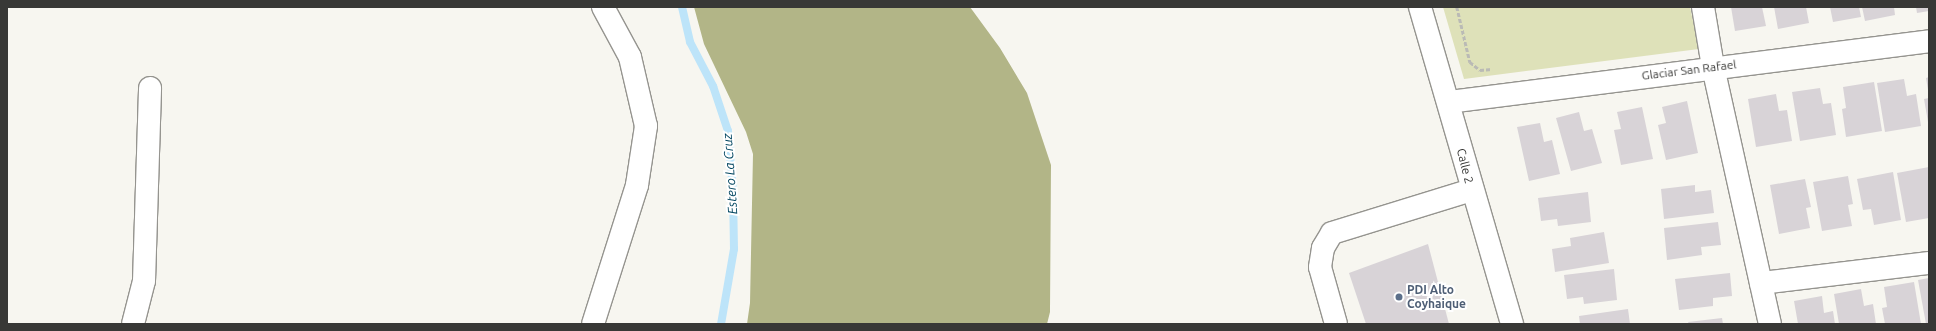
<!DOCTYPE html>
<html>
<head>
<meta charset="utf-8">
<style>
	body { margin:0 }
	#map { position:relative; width:1936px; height:331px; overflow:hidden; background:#f7f6f0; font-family:Ubuntu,sans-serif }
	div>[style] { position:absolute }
	.green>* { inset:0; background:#dee1b9 }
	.forest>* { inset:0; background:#b2b587 }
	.stream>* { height:8px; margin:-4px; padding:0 4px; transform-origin:4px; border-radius:4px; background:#bde4f9 }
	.building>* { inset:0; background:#d8d3d7 }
	.path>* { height:2.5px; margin-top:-1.25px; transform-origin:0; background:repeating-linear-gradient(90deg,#babab5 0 4px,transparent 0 6px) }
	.roads { filter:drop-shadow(1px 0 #95948f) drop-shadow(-1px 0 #95948f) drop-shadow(0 1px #95948f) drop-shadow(0 -1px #95948f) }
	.minor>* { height:22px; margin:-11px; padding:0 11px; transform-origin:11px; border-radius:11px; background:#fff }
	.dots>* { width:11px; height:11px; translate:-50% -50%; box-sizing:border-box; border:2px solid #fff; border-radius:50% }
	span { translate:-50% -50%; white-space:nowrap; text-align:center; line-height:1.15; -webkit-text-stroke:4px #fff; paint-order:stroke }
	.street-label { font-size:12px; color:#383836 }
	.service-label { font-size:12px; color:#4e5e75; font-weight:700 }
	.left { translate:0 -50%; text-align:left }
	.water-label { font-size:13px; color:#00455f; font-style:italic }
	.frame { position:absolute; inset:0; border:8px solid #383836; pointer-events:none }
</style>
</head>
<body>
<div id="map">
	<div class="green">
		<div style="clip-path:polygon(1443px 7px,1690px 7px,1699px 49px,1464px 79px)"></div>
	</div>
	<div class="forest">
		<div style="clip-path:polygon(694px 7px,970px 7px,1000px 48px,1027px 93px,1051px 165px,1050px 312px,1047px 324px,747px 324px,750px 303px,753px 154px,746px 132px,704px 44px)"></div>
	</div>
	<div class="stream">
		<div style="left:682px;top:7px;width:36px;rotate:77deg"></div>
		<div style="left:690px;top:42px;width:50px;rotate:62.4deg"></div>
		<div style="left:713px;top:86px;width:47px;rotate:71.6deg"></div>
		<div style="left:728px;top:131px;width:61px;rotate:85.3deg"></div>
		<div style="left:733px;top:192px;width:57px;rotate:89deg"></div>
		<div style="left:734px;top:249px;width:76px;rotate:99.8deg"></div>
	</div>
	<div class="building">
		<div style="clip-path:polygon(1731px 7px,1762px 7px,1766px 26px,1735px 31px)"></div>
		<div style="clip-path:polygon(1774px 7px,1806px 7px,1809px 23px,1778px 29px)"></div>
		<div style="clip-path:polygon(1830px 7px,1859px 7px,1861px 17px,1833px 22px)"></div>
		<div style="clip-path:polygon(1862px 7px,1894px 7px,1895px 15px,1865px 21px)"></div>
		<div style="clip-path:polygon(1916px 7px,1929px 7px,1929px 11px,1917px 13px)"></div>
		<div style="clip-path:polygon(1929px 77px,1929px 90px,1928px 90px,1926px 78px)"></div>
		<div style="clip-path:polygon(1904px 79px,1907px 96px,1916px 94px,1921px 126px,1885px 132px,1877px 83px)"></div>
		<div style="clip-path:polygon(1874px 82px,1882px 131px,1846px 137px,1842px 109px,1846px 108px,1843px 87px)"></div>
		<div style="clip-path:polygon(1820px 88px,1823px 104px,1831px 103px,1836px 135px,1800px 141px,1792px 92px)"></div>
		<div style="clip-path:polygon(1776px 94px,1779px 111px,1787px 110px,1792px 141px,1756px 147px,1748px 99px)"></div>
		<div style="clip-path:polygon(1929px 98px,1929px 121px,1928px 122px,1924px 99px)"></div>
		<div style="clip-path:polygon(1687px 101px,1698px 153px,1666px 160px,1658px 125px,1666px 123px,1662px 107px)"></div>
		<div style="clip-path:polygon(1642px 107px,1653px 159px,1621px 165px,1614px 130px,1621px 129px,1617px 112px)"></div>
		<div style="clip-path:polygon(1579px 112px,1584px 131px,1592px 129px,1602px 163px,1571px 171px,1556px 118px)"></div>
		<div style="clip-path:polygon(1540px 123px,1544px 142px,1552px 140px,1560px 174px,1529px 181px,1517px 127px)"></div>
		<div style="clip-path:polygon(1929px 167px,1929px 218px,1906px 222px,1897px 173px)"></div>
		<div style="clip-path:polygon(1893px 172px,1901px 220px,1874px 225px,1871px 209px,1863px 210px,1857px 179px)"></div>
		<div style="clip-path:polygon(1848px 176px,1853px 204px,1848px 205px,1852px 226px,1822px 231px,1813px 182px)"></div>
		<div style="clip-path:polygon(1805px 179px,1811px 207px,1806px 208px,1810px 228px,1779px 234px,1770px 185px)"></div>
		<div style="clip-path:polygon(1695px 185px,1695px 192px,1711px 190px,1714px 213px,1664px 219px,1661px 189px)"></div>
		<div style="clip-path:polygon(1588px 192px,1591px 222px,1558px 226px,1557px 219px,1541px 221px,1538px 198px)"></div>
		<div style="clip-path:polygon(1718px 222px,1721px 245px,1701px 247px,1702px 255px,1667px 260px,1664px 228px)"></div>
		<div style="clip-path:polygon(1604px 232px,1609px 263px,1555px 272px,1552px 249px,1571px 246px,1570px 238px)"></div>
		<div style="clip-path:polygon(1428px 244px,1449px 324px,1366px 324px,1349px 273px)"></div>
		<div style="clip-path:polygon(1614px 269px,1617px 300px,1584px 304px,1583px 297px,1567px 299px,1564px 275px)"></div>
		<div style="clip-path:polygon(1730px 273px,1732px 296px,1713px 298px,1713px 306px,1679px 310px,1675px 279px)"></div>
		<div style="clip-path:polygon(1929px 278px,1929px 324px,1926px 324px,1918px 280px)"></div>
		<div style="clip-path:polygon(1914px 282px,1921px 324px,1885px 324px,1882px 308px,1887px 307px,1884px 287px)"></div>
		<div style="clip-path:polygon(1861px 289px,1864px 306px,1873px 304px,1876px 324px,1839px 324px,1834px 294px)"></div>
		<div style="clip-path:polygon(1822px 296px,1824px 313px,1833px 311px,1835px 324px,1798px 324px,1794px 301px)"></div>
		<div style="clip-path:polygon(1628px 309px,1630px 324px,1580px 324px,1579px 316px)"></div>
		<div style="clip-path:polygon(1722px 318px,1723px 324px,1689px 324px,1688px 322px)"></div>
	</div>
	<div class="path">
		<div style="left:1457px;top:7px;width:57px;rotate:76.7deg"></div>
		<div style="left:1470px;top:62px;width:13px;rotate:39deg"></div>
		<div style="left:1480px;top:70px;width:12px;rotate:-5deg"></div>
	</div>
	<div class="roads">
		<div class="minor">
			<div style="left:1420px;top:7px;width:330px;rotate:73.8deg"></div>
			<div style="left:1703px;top:7px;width:61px;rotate:80.5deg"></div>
			<div style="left:1713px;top:67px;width:263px;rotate:77.5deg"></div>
			<div style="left:1449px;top:102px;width:484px;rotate:-7.2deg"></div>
			<div style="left:1761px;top:283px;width:169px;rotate:-6.8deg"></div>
			<div style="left:133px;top:324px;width:44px;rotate:-75.7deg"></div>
			<div style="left:144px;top:281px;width:193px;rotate:-88.2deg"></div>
			<div style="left:593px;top:324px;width:146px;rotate:-72.4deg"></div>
			<div style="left:637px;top:185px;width:60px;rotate:-81.3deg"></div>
			<div style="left:646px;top:126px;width:71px;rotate:-103.1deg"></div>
			<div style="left:630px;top:57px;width:57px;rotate:-118.4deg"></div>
			<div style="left:1336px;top:324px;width:59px;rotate:-105.7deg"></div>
			<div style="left:1320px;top:267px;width:19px;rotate:-81deg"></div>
			<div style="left:1323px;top:248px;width:17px;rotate:-59deg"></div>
			<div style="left:1332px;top:233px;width:146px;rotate:-17.1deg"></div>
		</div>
	</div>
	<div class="dots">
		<div style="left:1399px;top:297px;background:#5c6f8a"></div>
	</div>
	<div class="street-label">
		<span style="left:1689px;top:70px;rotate:-7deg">Glaciar San Rafael</span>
		<span style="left:1465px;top:166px;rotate:76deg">Calle 2</span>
	</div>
	<div class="service-label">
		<span class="left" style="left:1407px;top:297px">PDI Alto<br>Coyhaique</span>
	</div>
	<div class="water-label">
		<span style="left:730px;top:174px;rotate:-94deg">Estero La Cruz</span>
	</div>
	<div class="frame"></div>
</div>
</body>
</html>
